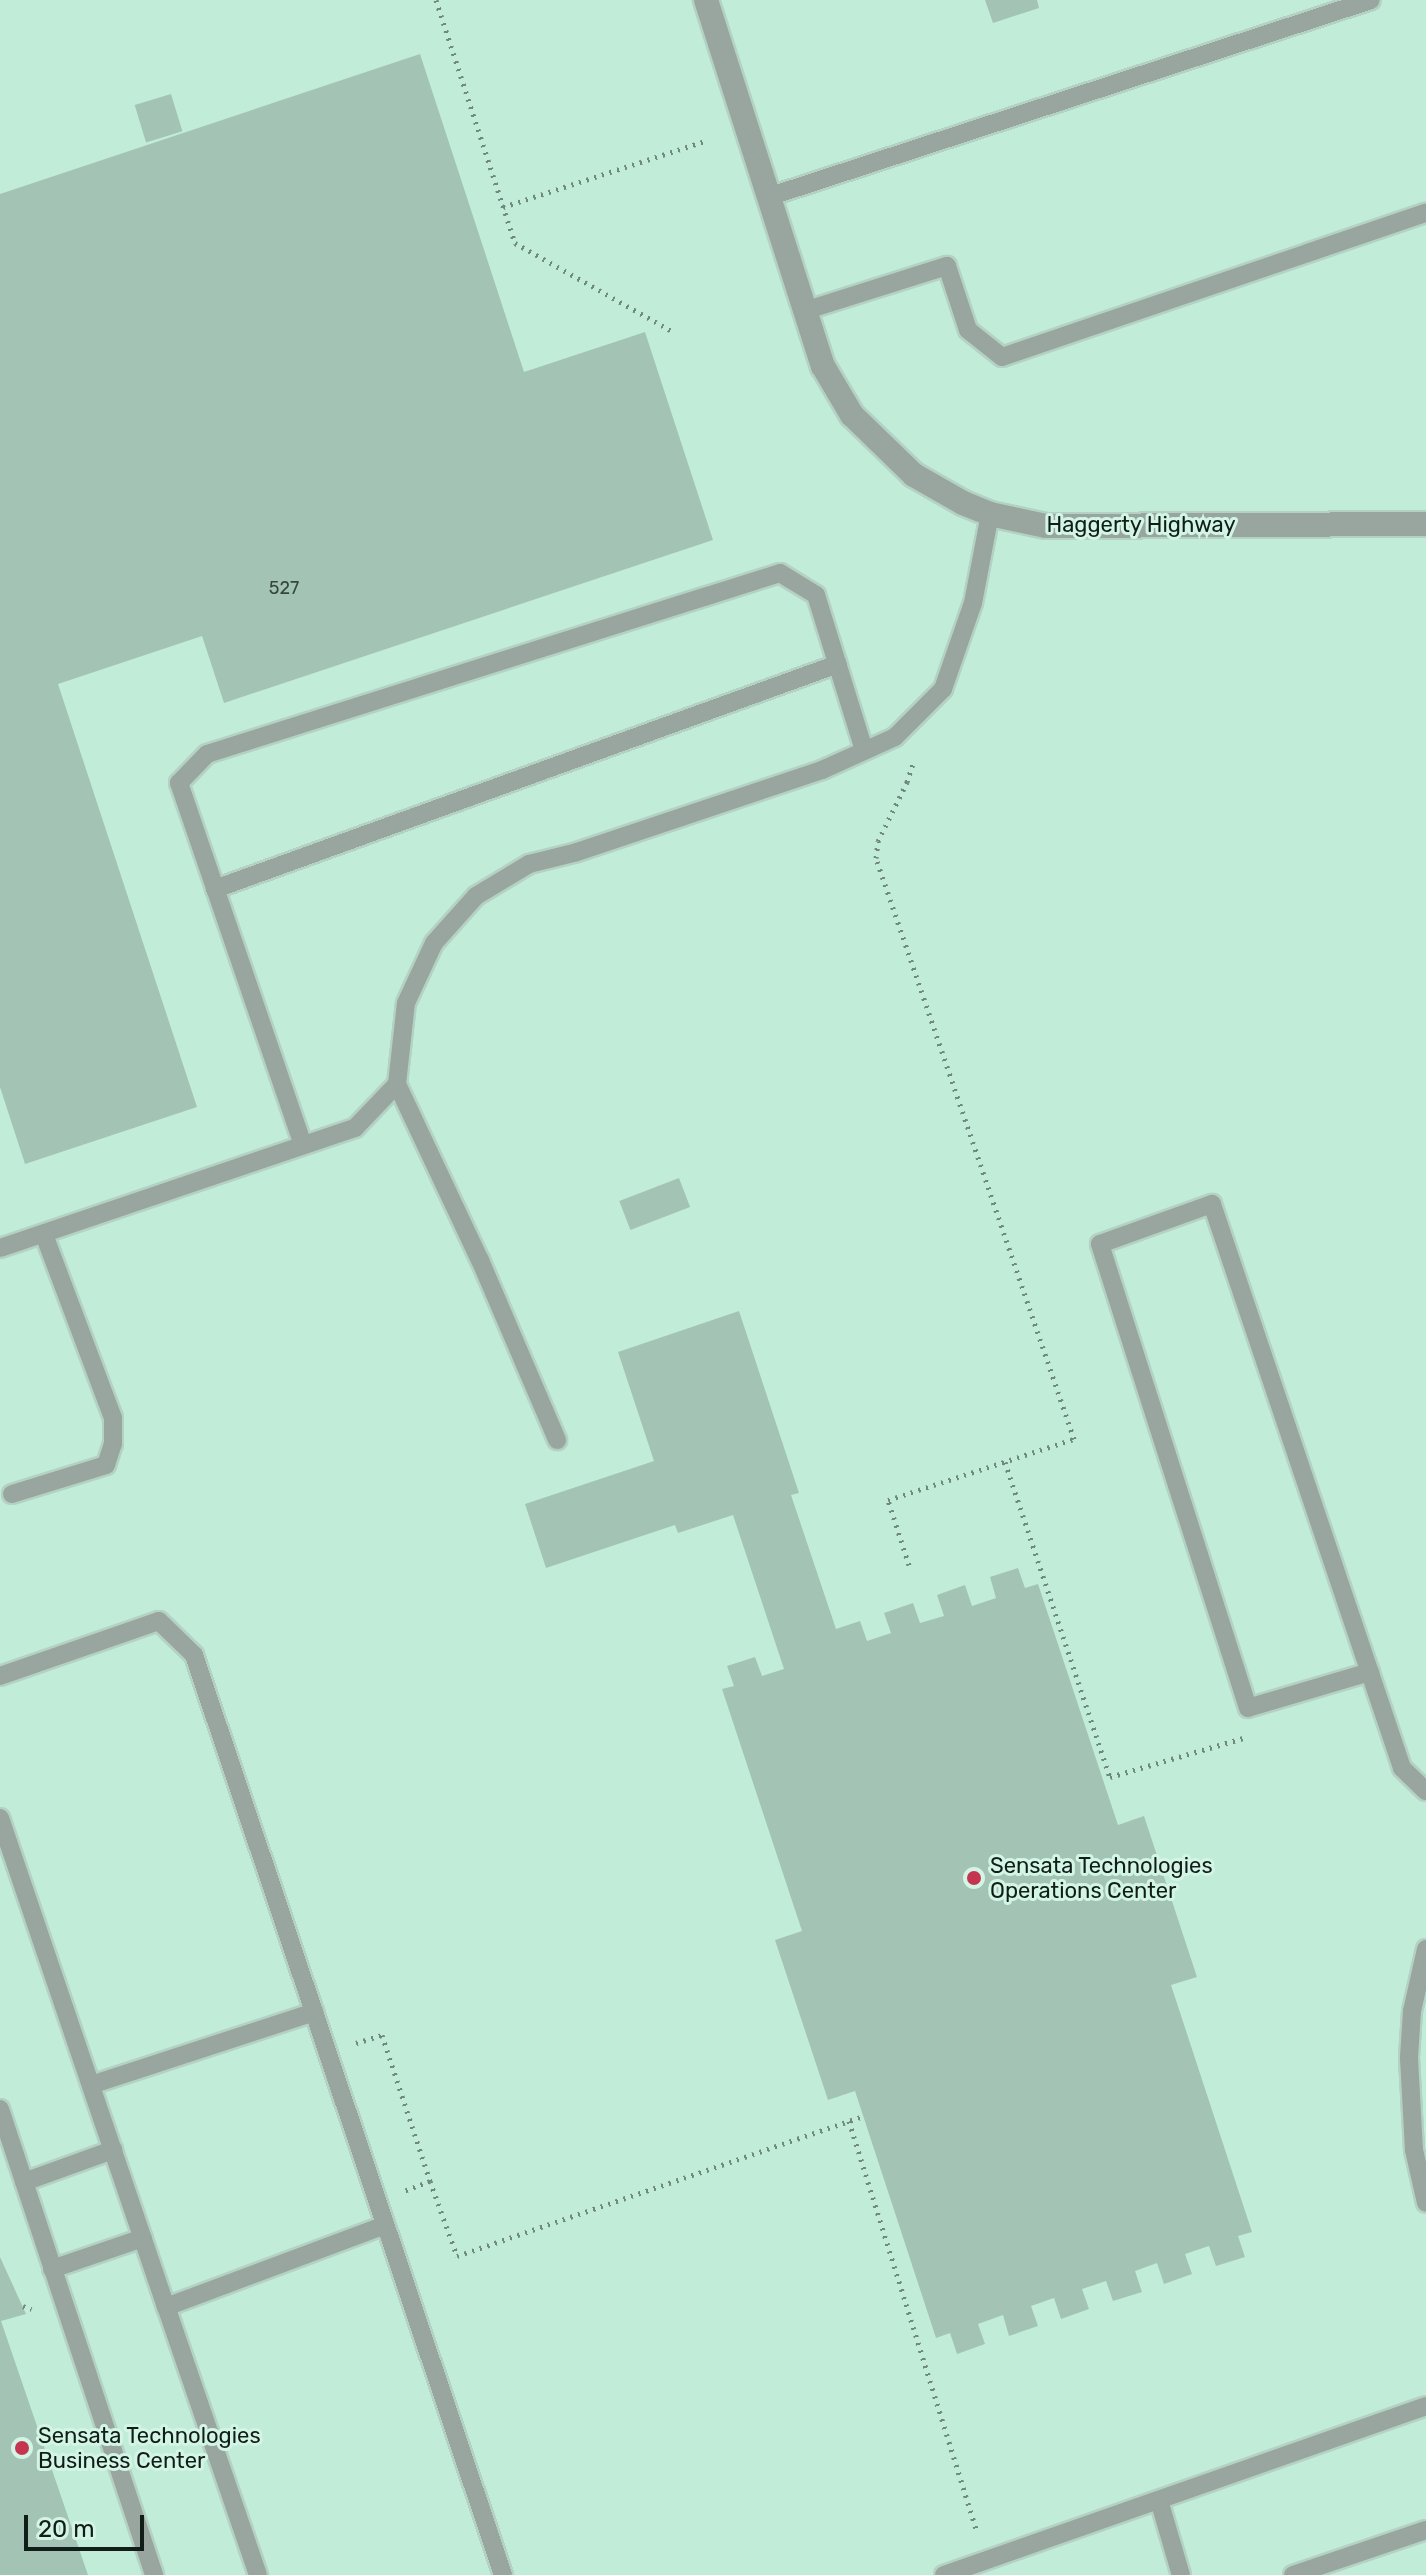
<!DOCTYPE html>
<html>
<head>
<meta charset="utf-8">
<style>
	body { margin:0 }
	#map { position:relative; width:1426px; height:2575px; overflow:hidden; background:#d3f5e5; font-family:Rubik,sans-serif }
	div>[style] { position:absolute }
	.built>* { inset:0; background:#c1ecd8; transform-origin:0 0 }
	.building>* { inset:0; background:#a3c4b4; transform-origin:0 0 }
	.path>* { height:5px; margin-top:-2.5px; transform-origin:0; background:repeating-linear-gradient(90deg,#71887e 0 2px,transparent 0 8px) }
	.roads { filter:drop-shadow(2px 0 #b4d2c4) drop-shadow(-2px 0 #b4d2c4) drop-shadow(0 2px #b4d2c4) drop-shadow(0 -2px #b4d2c4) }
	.service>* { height:18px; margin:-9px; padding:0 9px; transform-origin:9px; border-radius:9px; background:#98a69f }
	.minor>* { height:24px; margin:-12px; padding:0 12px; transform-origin:12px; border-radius:12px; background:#98a69f }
	.dots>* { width:22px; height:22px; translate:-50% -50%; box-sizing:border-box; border:4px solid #d3f5e5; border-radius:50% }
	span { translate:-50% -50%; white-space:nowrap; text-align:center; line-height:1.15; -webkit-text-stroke:6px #d3f5e5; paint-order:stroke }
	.number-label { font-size:18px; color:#36473f }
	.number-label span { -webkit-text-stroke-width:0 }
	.street-label { font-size:22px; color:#111d18 }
	.poi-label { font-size:22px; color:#111d18 }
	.left { translate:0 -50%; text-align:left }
	.scale { position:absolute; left:24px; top:2515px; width:120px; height:36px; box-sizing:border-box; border:4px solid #111d18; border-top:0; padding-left:10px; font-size:24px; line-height:28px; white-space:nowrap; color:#111d18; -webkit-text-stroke:6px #d3f5e5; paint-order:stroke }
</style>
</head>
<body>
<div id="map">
	<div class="built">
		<div style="left:0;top:0;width:1426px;height:2575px"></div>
	</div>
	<div class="building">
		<div style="clip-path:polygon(985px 0,1037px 0,1039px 8px,993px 23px)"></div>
		<div style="clip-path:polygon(420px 54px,524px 372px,645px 332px,713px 540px,224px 703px,202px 636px,58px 684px,197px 1107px,25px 1164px,0 1087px,0 194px)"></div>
		<div style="left:171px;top:94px;width:39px;height:38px;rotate:73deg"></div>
		<div style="left:679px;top:1178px;width:31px;height:64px;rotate:69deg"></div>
		<div style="clip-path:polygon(739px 1311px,799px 1493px,791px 1495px,836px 1629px,860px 1621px,867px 1641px,891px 1633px,884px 1613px,913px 1603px,920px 1623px,944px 1616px,937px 1595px,965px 1585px,972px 1606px,996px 1598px,990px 1577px,1018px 1568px,1025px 1588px,1038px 1584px,1118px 1825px,1144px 1816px,1197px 1977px,1171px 1985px,1252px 2232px,1238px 2236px,1245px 2257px,1216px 2266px,1209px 2246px,1185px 2254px,1192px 2274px,1164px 2284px,1157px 2263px,1135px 2271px,1142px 2292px,1113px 2301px,1106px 2281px,1082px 2289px,1089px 2309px,1061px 2319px,1054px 2298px,1031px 2306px,1038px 2326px,1009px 2336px,1003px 2315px,978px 2324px,985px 2344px,957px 2354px,950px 2333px,936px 2338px,855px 2091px,828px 2100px,775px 1940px,802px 1931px,722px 1689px,734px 1686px,727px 1666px,755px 1657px,762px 1676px,784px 1669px,733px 1515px,678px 1533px,675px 1525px,546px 1568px,525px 1504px,654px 1461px,618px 1352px)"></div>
		<div style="clip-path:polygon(0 2257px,26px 2314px,1px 2321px,88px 2575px,0 2575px)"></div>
	</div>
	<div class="path">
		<div style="left:436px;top:0;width:256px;rotate:72deg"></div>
		<div style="left:515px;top:243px;width:180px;rotate:29.3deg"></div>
		<div style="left:503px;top:207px;width:213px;rotate:-18.1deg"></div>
		<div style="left:1005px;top:1462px;width:332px;rotate:71.6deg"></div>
		<div style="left:1110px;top:1777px;width:139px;rotate:-16.3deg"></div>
		<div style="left:909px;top:1565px;width:68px;rotate:-107.9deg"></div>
		<div style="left:888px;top:1500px;width:196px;rotate:-18.2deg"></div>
		<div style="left:1074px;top:1439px;width:614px;rotate:-108.82deg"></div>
		<div style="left:876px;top:858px;width:17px;rotate:-83deg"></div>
		<div style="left:878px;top:841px;width:66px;rotate:-63.8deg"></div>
		<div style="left:907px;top:782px;width:23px;rotate:-72deg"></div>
		<div style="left:356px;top:2043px;width:27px;rotate:-17deg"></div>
		<div style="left:382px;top:2035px;width:154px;rotate:71.8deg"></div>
		<div style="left:430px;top:2181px;width:28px;rotate:159deg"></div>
		<div style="left:849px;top:2121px;width:430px;rotate:72.7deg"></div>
		<div style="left:430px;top:2181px;width:80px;rotate:70.2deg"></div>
		<div style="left:457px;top:2256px;width:429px;rotate:-19deg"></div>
		<div style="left:23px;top:2306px;width:9px;rotate:21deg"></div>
	</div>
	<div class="roads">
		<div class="service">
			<div style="left:768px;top:197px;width:634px;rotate:-18.09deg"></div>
			<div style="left:804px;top:311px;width:150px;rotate:-17.5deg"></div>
			<div style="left:947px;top:266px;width:67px;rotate:71.8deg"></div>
			<div style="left:968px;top:330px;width:43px;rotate:38.5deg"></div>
			<div style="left:1002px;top:357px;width:448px;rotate:-18.8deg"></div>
			<div style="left:215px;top:889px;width:662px;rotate:-19.86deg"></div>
			<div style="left:397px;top:1084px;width:195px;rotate:64.8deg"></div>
			<div style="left:480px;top:1260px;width:196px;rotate:66.8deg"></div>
			<div style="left:303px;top:1145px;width:383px;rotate:-108.9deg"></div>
			<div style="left:179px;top:783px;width:40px;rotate:-46deg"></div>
			<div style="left:207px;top:754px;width:601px;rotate:-17.53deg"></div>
			<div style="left:780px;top:573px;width:42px;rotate:31.4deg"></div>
			<div style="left:816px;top:595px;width:162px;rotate:72.8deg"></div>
			<div style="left:0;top:1248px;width:375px;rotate:-18.7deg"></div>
			<div style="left:355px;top:1128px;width:61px;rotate:-46.3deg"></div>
			<div style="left:397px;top:1084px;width:81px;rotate:-83.7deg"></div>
			<div style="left:406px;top:1003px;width:66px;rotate:-65deg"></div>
			<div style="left:434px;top:943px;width:63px;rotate:-48.2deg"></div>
			<div style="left:476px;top:896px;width:62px;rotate:-31.1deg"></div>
			<div style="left:529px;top:864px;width:49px;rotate:-14deg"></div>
			<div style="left:577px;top:852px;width:258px;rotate:-18.5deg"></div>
			<div style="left:822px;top:770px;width:80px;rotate:-24.3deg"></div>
			<div style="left:895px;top:737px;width:68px;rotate:-45deg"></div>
			<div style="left:943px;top:689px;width:91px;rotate:-70.8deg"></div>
			<div style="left:973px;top:603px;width:91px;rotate:-79.2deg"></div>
			<div style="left:12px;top:1494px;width:98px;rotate:-17.1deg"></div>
			<div style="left:106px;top:1465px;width:22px;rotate:-72deg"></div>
			<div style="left:113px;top:1444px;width:26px;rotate:-90deg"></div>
			<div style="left:113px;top:1418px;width:197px;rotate:-110.6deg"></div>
			<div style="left:1370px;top:1672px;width:127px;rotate:163.6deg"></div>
			<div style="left:1248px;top:1708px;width:487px;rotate:-107.7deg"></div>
			<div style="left:1100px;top:1244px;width:119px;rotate:-19.7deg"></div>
			<div style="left:1212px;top:1204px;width:595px;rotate:71.38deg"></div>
			<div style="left:1402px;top:1768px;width:33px;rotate:44deg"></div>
			<div style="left:0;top:1676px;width:168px;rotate:-19.1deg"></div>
			<div style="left:159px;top:1621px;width:49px;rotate:44.2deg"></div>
			<div style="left:194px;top:1655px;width:971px;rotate:71.43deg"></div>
			<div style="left:0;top:1818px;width:516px;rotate:71.25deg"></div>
			<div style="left:1426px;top:1949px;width:64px;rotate:102.7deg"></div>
			<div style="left:1412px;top:2011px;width:47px;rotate:93.7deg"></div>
			<div style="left:1409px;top:2058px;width:92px;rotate:86.9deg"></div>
			<div style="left:1414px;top:2150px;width:54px;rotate:77.2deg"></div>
			<div style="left:91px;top:2085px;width:235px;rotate:-18.1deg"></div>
			<div style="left:0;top:2109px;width:491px;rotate:71.7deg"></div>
			<div style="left:24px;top:2182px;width:95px;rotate:-19.8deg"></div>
			<div style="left:52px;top:2269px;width:96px;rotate:-18.8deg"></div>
			<div style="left:1159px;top:2500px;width:78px;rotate:73.7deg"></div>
			<div style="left:258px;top:2575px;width:283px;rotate:-108.9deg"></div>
			<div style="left:166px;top:2307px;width:234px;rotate:-20.5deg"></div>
			<div style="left:944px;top:2575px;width:511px;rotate:-19.32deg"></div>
			<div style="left:1293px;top:2575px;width:140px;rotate:-18.7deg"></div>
		</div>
		<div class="minor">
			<div style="left:706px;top:0;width:384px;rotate:72.3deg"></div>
			<div style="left:823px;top:366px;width:57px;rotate:59.4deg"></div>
			<div style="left:852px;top:415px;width:86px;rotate:44.1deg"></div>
			<div style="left:914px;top:475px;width:56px;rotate:29.7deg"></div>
			<div style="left:963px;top:503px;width:29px;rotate:22deg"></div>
			<div style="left:990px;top:514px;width:57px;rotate:12.1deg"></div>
			<div style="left:1046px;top:526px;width:380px;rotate:-0.3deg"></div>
		</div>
	</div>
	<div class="dots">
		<div style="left:974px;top:1878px;background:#c53550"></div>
		<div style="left:22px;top:2448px;background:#c53550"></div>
	</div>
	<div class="number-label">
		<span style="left:284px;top:588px">527</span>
	</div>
	<div class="street-label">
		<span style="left:1141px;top:525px">Haggerty Highway</span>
	</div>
	<div class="poi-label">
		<span class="left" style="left:990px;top:1878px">Sensata Technologies<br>Operations Center</span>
		<span class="left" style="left:38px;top:2448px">Sensata Technologies<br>Business Center</span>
	</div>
	<div class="scale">20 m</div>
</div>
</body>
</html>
